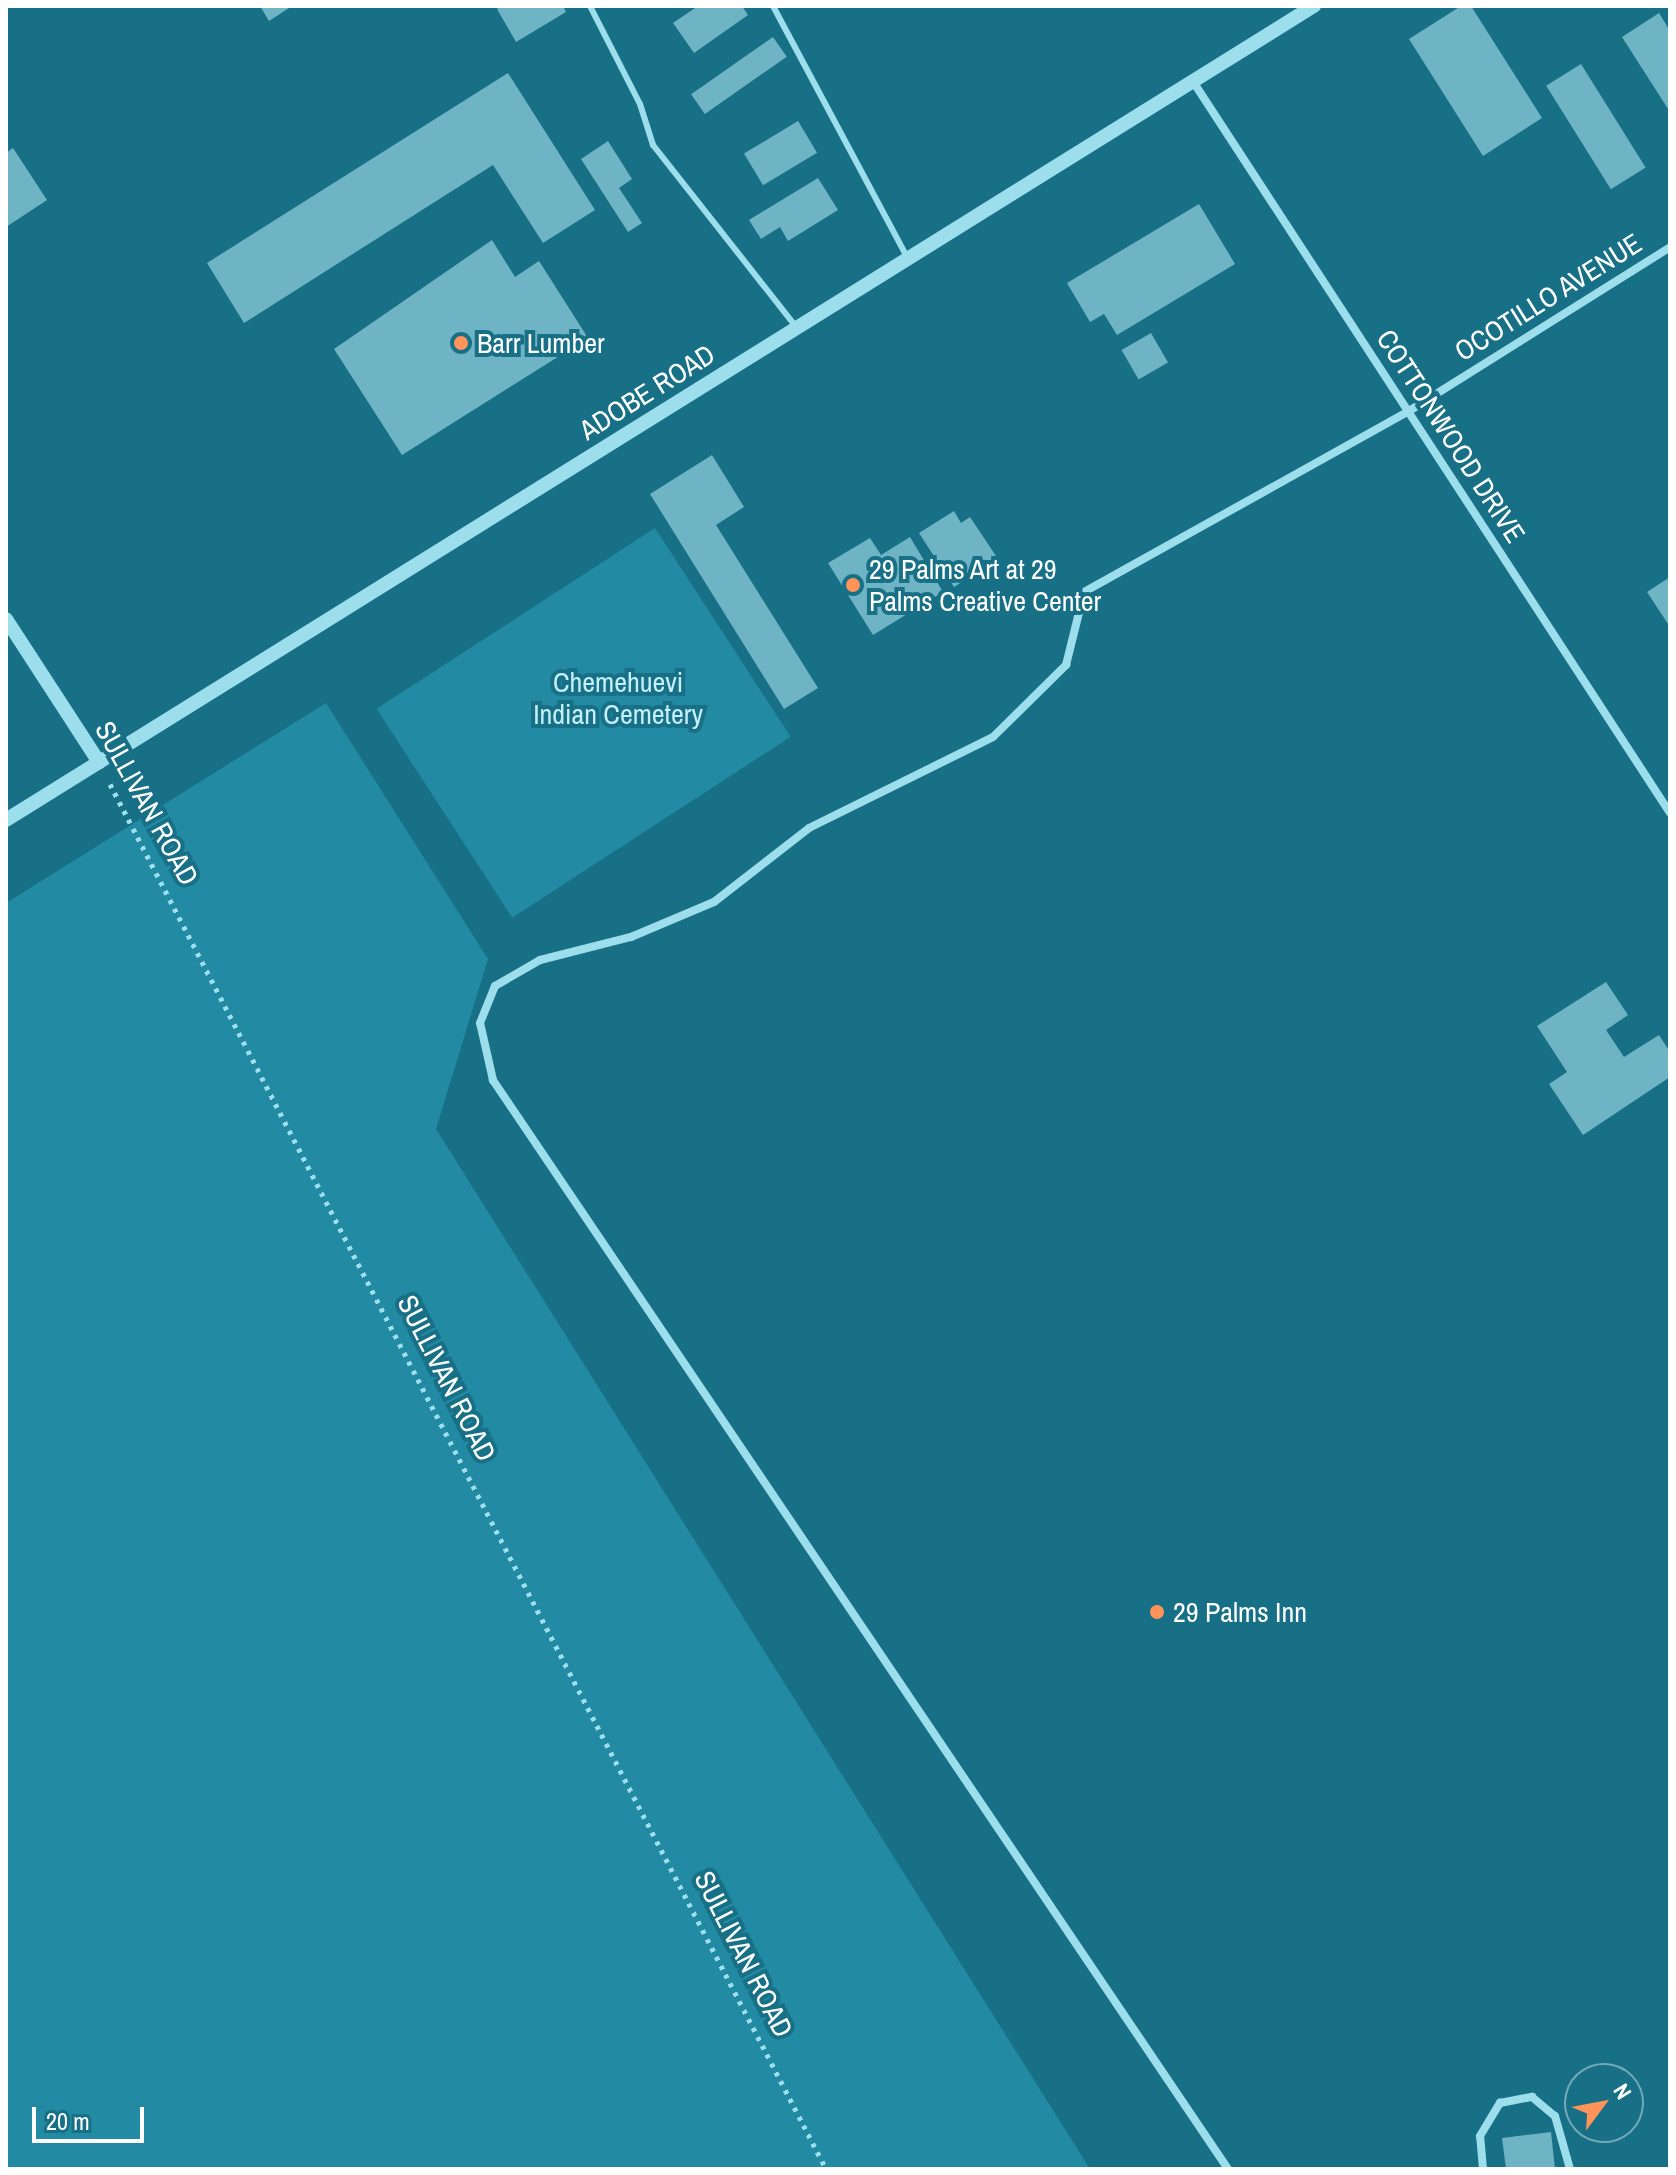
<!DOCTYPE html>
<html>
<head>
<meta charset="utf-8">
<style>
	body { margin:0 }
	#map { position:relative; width:1676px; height:2175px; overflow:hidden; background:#177086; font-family:"Archivo Narrow",sans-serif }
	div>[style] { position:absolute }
	.green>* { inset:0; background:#228aa2; transform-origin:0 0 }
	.building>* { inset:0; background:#6fb4c4; transform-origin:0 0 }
	.path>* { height:5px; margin-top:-2.5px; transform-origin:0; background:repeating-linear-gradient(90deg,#9ddeed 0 4px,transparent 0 10px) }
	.service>* { height:6px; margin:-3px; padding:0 3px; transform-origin:3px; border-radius:3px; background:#9ddeed }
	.minor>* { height:8px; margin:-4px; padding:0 4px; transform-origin:4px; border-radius:4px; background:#9ddeed }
	.tertiary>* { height:14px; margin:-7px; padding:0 7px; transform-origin:7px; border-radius:7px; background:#9ddeed }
	.dots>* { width:22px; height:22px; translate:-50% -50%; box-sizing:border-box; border:4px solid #177086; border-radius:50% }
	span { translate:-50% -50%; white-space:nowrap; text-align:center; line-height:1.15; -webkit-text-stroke:8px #177086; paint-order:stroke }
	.street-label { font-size:28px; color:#fff }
	.poi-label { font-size:28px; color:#fff }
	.left { translate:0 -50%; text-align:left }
	.park-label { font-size:28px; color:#c3f0fa }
	.frame { position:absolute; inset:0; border:8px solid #fff; pointer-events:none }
	.north { position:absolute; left:1564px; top:2063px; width:80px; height:80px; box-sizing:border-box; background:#177086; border:2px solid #74a9b6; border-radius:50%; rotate:58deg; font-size:22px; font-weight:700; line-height:32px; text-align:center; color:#fff }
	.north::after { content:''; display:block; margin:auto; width:28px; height:36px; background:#ff9359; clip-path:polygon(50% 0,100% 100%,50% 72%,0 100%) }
	.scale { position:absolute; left:32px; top:2107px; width:112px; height:36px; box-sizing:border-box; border:4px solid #fff; border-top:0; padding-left:10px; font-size:24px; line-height:28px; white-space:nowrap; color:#fff; -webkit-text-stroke:6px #177086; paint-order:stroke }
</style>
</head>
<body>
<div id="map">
	<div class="green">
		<div style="left:655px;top:528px;width:249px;height:332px;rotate:57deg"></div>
		<div style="clip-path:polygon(326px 703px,488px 959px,436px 1129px,1090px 2169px,6px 2169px,6px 903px)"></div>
	</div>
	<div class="building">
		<div style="clip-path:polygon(260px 6px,292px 6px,269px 21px)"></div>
		<div style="clip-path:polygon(501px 6px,563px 6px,566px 12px,516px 42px,497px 9px)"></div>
		<div style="clip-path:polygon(698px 6px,742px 6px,748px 15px,694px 53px,673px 23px)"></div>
		<div style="clip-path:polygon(1461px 6px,1471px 6px,1542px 118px,1483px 156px,1409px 39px)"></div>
		<div style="clip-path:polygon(1659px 13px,1670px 31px,1670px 112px,1622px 37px)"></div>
		<div style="left:773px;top:37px;width:24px;height:100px;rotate:55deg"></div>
		<div style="left:1581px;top:64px;width:122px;height:41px;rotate:58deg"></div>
		<div style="clip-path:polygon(508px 73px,595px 210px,543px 243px,493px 165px,244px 323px,207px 263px)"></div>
		<div style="left:798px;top:121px;width:37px;height:63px;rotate:59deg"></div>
		<div style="clip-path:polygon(608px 141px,632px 179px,619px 188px,642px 223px,628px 232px,581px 159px)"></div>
		<div style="clip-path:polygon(13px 148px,47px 200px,6px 227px,6px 153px)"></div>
		<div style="clip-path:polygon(818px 178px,838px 210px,788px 241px,780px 227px,761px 239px,749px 220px)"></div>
		<div style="clip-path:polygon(1199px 204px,1235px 264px,1117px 335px,1104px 314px,1090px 322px,1067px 283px)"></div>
		<div style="clip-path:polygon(492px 240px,515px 277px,539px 261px,588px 338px,402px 455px,334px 349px)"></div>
		<div style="left:1151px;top:333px;width:34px;height:34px;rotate:60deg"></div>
		<div style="clip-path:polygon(712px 455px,744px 507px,716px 525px,818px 688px,784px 709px,650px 494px)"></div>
		<div style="clip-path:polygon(954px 511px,961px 523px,970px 517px,998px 559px,954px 587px,919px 533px)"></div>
		<div style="clip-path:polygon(910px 537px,943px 592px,873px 635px,828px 563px,870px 538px,881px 555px)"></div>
		<div style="clip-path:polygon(1670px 577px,1670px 627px,1647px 592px)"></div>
		<div style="clip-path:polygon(1606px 982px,1628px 1015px,1606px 1030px,1624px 1057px,1659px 1035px,1670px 1052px,1670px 1077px,1583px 1135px,1549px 1084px,1567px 1072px,1537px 1026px)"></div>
		<div style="clip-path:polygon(1551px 2132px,1555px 2169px,1506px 2169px,1502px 2138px)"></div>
	</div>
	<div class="path">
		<div style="left:110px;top:784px;width:1559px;rotate:62.66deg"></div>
	</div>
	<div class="service">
		<div style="left:590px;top:6px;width:110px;rotate:63deg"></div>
		<div style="left:640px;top:104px;width:43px;rotate:72.4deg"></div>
		<div style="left:653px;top:145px;width:231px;rotate:51.8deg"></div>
		<div style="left:773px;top:6px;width:285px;rotate:61.9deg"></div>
	</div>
	<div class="minor">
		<div style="left:1194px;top:83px;width:871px;rotate:56.89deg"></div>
		<div style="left:1228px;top:2169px;width:1314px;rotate:-124.02deg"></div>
		<div style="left:493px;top:1080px;width:58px;rotate:-102.8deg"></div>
		<div style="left:480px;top:1023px;width:40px;rotate:-68deg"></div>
		<div style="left:495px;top:986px;width:52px;rotate:-30deg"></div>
		<div style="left:540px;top:960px;width:94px;rotate:-14.2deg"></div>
		<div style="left:631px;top:937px;width:90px;rotate:-22.9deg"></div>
		<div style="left:714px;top:902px;width:120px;rotate:-37.9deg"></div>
		<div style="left:809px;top:828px;width:205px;rotate:-26.3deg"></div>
		<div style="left:993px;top:737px;width:103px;rotate:-44.6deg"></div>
		<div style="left:1066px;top:665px;width:75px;rotate:-76.1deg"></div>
		<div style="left:1084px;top:592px;width:372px;rotate:-29.1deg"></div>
		<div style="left:1409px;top:411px;width:308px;rotate:-32.1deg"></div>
		<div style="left:1483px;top:2169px;width:33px;rotate:-95deg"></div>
		<div style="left:1480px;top:2136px;width:39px;rotate:-59deg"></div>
		<div style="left:1500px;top:2103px;width:33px;rotate:-11deg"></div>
		<div style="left:1532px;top:2097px;width:30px;rotate:40deg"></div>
		<div style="left:1555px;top:2116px;width:55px;rotate:74.2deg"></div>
	</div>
	<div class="tertiary">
		<div style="left:6px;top:619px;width:171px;rotate:57deg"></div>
		<div style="left:6px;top:820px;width:1541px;rotate:-31.9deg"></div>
	</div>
	<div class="dots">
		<div style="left:461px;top:343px;background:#ff9359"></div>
		<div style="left:853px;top:585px;background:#ff9359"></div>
		<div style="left:1157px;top:1612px;background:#ff9359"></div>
	</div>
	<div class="street-label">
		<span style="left:1548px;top:297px;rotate:-32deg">OCOTILLO AVENUE</span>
		<span style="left:647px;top:392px;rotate:-32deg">ADOBE ROAD</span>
		<span style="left:1451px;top:436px;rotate:57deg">COTTONWOOD DRIVE</span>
		<span style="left:147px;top:803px;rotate:61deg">SULLIVAN ROAD</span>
		<span style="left:447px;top:1378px;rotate:63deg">SULLIVAN ROAD</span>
		<span style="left:744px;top:1954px;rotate:63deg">SULLIVAN ROAD</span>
	</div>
	<div class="poi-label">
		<span class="left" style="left:477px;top:343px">Barr Lumber</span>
		<span class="left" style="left:869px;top:585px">29 Palms Art at 29<br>Palms Creative Center</span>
		<span class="left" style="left:1173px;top:1612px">29 Palms Inn</span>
	</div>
	<div class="park-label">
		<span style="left:618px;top:698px">Chemehuevi<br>Indian Cemetery</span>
	</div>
	<div class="frame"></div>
	<div class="north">N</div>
	<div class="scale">20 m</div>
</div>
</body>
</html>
